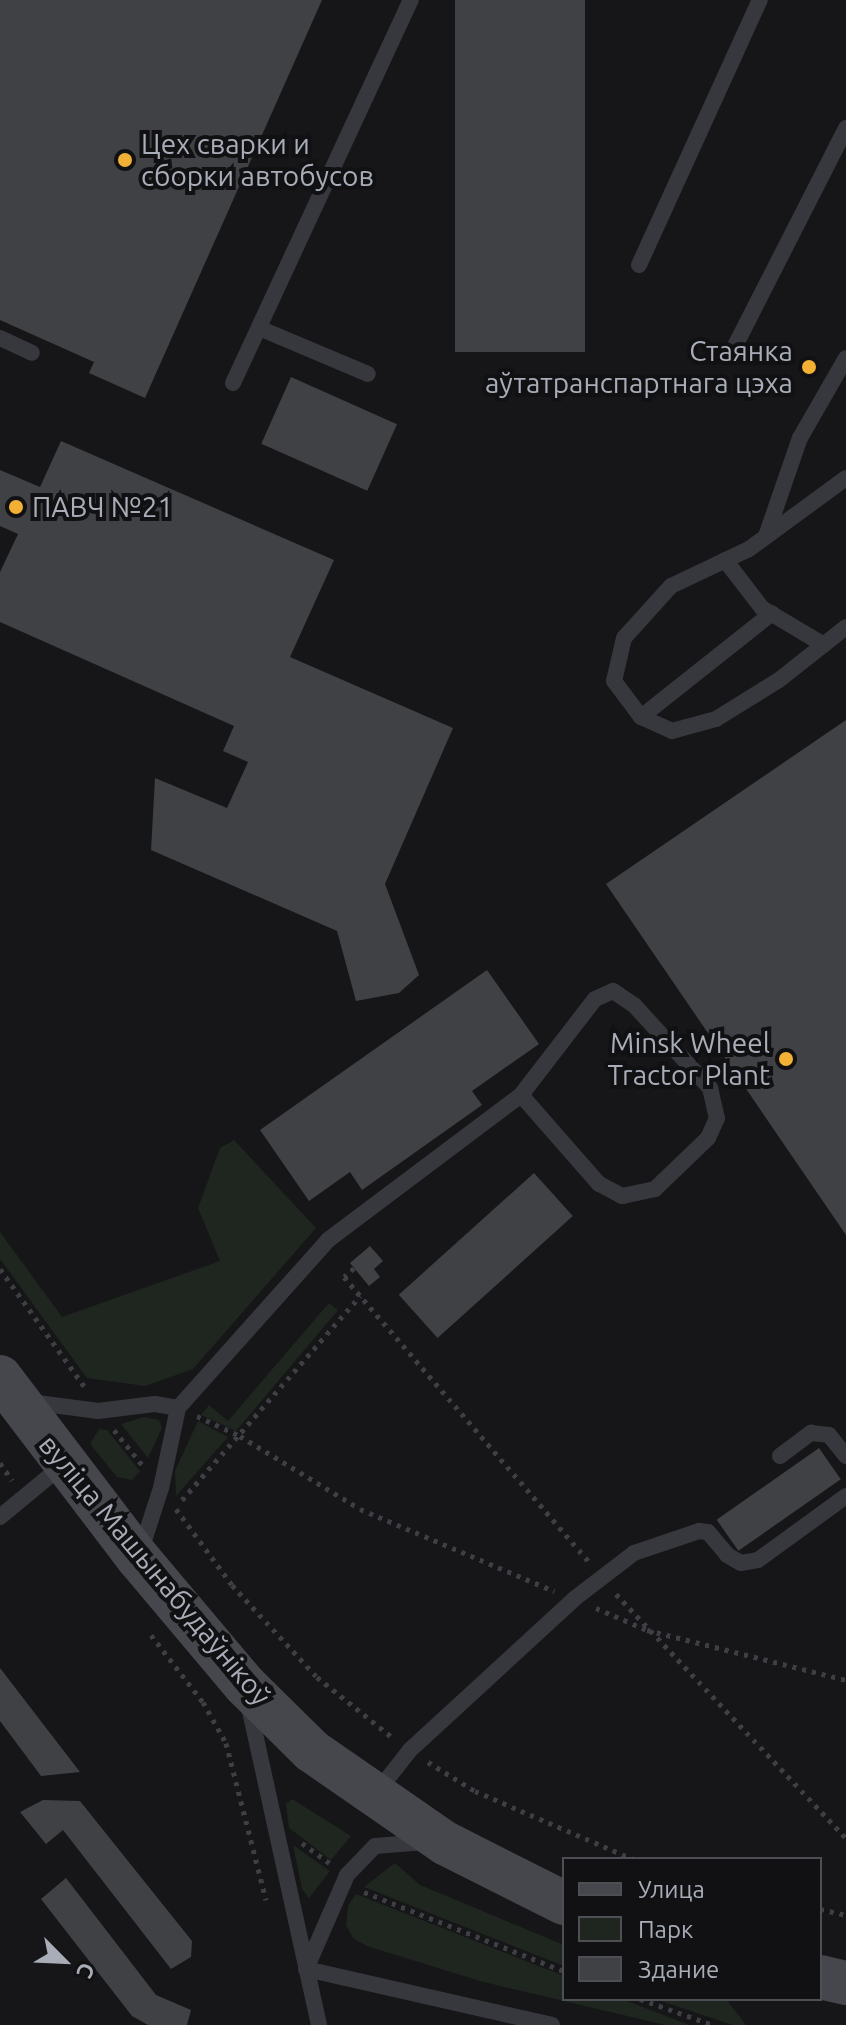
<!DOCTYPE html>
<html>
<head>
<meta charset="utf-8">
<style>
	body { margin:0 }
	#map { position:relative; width:846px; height:2025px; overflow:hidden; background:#161618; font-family:Ubuntu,sans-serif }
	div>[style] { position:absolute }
	.green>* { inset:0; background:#1e261f }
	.building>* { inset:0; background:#404145; transform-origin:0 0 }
	.path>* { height:5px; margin-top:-2.5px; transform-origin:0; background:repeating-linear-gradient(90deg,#3d3f44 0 4px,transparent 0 10px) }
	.lane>* { height:16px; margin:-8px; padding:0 8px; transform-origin:8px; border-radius:8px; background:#37383d }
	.secondary>* { height:44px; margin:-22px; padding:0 22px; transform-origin:22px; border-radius:22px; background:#45474d }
	.dots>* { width:22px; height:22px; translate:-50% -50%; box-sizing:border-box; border:4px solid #111113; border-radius:50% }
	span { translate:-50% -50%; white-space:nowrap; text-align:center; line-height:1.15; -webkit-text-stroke:8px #111113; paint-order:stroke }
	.poi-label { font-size:28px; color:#a8adb8 }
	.left { translate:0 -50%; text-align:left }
	.right { translate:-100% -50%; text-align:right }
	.street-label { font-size:28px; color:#a8adb8 }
	.legend { position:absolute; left:562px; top:1857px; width:260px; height:144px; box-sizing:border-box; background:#111113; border:2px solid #4d4f55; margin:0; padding:10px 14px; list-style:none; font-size:24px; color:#a8adb8 }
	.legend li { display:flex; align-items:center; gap:16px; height:40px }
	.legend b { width:40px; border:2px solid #4d4f55 }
	.north { position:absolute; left:24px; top:1921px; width:80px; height:80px; -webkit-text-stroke:6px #111113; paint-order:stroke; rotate:114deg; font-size:22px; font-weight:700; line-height:32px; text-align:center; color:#a8adb8 }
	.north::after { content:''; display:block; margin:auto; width:28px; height:36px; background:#a8adb8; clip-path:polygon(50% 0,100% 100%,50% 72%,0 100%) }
</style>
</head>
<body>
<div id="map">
	<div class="green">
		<div style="clip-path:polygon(234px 1140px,316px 1228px,193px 1369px,145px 1386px,87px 1378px,0 1259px,0 1232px,62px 1317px,220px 1261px,198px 1208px,220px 1148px)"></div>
		<div style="clip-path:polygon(329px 1303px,338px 1310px,236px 1431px,201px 1415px,209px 1405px,228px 1421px)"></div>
		<div style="clip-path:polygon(144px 1417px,159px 1420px,162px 1428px,148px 1458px,121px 1424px)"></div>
		<div style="clip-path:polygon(198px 1421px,228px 1437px,176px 1496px,175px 1471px)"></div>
		<div style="clip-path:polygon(99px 1429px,107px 1430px,140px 1471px,132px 1480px,117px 1477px,90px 1444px)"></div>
		<div style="clip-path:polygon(292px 1799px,351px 1836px,331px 1860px,289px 1828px,286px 1804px)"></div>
		<div style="clip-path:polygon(293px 1845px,330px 1871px,309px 1898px,302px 1889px)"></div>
		<div style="clip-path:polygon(395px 1863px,420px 1885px,564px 1945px,564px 1966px,364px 1887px)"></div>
		<div style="clip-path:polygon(356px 1894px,564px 1976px,564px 1999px,622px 1999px,689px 2025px,665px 2025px,480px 1981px,367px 1946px,353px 1938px,346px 1925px,348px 1906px)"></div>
		<div style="clip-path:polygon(655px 1999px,726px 1999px,746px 2025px,733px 2025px)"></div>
	</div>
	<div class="building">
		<div style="clip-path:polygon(0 0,322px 0,145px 398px,89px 373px,94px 362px,0 320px)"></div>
		<div style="left:455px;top:0;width:130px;height:352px"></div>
		<div style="left:291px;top:377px;width:116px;height:73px;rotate:24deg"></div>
		<div style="clip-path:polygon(61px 441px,334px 560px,290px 657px,453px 728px,385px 884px,419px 975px,399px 993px,356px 1001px,337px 931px,151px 850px,155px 778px,227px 808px,248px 762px,223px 751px,234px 726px,0 622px,0 572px,18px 534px,0 526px,0 470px,40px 487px)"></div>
		<div style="clip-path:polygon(846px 720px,846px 1235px,606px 884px)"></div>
		<div style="clip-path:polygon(487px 970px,539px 1044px,472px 1091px,482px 1105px,362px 1190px,350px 1172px,309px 1201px,260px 1130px)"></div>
		<div style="left:534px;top:1173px;width:58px;height:182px;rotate:48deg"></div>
		<div style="clip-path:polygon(370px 1246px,383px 1261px,374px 1269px,380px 1277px,369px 1286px,350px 1263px)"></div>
		<div style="left:819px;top:1448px;width:38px;height:125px;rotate:55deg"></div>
		<div style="clip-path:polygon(0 1668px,80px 1772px,41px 1776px,0 1721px)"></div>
		<div style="clip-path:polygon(43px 1800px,80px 1801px,192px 1941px,191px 1957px,171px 1969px,63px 1830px,46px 1844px,20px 1812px)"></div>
		<div style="clip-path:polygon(66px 1878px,156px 1995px,191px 2010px,187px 2025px,148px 2025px,132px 2016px,41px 1899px)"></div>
	</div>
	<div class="path">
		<div style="left:354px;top:1268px;width:13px;rotate:138deg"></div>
		<div style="left:344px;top:1277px;width:376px;rotate:49.3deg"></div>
		<div style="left:0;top:1269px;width:144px;rotate:54.3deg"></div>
		<div style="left:197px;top:1416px;width:47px;rotate:24.9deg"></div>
		<div style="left:240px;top:1436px;width:140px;rotate:31.3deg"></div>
		<div style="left:360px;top:1509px;width:211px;rotate:22.9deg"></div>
		<div style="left:114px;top:1430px;width:46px;rotate:51.1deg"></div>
		<div style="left:0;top:1463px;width:21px;rotate:55deg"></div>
		<div style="left:182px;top:1500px;width:271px;rotate:-48.9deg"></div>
		<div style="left:176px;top:1509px;width:94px;rotate:53.6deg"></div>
		<div style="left:232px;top:1585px;width:125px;rotate:47.3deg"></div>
		<div style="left:317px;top:1677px;width:97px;rotate:38.8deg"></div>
		<div style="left:616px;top:1594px;width:335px;rotate:46.7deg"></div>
		<div style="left:596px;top:1608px;width:56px;rotate:23.3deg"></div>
		<div style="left:647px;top:1630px;width:205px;rotate:14.1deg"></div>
		<div style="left:151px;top:1635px;width:85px;rotate:52.2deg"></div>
		<div style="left:203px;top:1702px;width:47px;rotate:60.7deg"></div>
		<div style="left:226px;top:1743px;width:162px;rotate:75.7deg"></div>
		<div style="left:428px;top:1762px;width:55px;rotate:31.7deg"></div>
		<div style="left:475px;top:1791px;width:172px;rotate:23.3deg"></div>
		<div style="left:302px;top:1843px;width:34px;rotate:36deg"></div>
		<div style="left:364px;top:1892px;width:215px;rotate:21.6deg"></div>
		<div style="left:820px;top:1909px;width:27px;rotate:13deg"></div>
		<div style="left:640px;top:1999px;width:77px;rotate:19.6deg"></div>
	</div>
	<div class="lane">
		<div style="left:639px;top:265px;width:291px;rotate:-65.5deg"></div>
		<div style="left:259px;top:328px;width:118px;rotate:22.9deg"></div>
		<div style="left:0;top:338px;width:35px;rotate:25deg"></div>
		<div style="left:734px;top:348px;width:247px;rotate:-63deg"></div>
		<div style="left:233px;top:383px;width:422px;rotate:-65.1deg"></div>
		<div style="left:846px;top:478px;width:120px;rotate:143.8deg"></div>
		<div style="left:749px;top:549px;width:86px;rotate:154.6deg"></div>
		<div style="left:671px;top:586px;width:70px;rotate:132.1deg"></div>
		<div style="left:624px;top:638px;width:44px;rotate:103.1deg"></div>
		<div style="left:614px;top:681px;width:45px;rotate:53.1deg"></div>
		<div style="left:641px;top:717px;width:34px;rotate:24deg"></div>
		<div style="left:672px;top:731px;width:46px;rotate:-15.3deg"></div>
		<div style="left:716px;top:719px;width:74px;rotate:-31.8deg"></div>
		<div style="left:779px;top:680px;width:85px;rotate:-38.3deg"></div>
		<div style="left:766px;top:536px;width:104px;rotate:-70.9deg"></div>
		<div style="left:800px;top:438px;width:92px;rotate:-60.1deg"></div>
		<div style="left:725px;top:560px;width:61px;rotate:52.4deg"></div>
		<div style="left:762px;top:608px;width:72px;rotate:30.8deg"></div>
		<div style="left:641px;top:717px;width:167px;rotate:-38.4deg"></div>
		<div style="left:30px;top:1402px;width:69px;rotate:7.5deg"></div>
		<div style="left:98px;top:1411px;width:57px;rotate:-7deg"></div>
		<div style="left:155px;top:1404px;width:23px;rotate:10deg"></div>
		<div style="left:178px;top:1408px;width:225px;rotate:-48.2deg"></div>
		<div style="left:328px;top:1240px;width:241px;rotate:-36.9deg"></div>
		<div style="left:521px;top:1095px;width:121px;rotate:-52.4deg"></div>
		<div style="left:595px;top:999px;width:20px;rotate:-24deg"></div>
		<div style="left:613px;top:991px;width:25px;rotate:34deg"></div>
		<div style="left:634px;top:1005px;width:113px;rotate:47.5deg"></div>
		<div style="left:710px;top:1088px;width:31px;rotate:77deg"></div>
		<div style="left:717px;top:1118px;width:22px;rotate:114deg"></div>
		<div style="left:708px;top:1138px;width:74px;rotate:136.1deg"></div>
		<div style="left:655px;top:1189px;width:34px;rotate:168deg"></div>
		<div style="left:622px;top:1196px;width:26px;rotate:-152deg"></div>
		<div style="left:599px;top:1184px;width:118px;rotate:-131.2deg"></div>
		<div style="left:780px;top:1456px;width:39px;rotate:-37deg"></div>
		<div style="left:811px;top:1433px;width:18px;rotate:6deg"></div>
		<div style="left:829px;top:1435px;width:27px;rotate:51deg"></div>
		<div style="left:0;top:1517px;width:83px;rotate:-39.6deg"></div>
		<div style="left:140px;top:1553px;width:68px;rotate:-72.1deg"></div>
		<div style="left:161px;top:1488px;width:82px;rotate:-78deg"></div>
		<div style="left:248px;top:1702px;width:331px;rotate:77.6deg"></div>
		<div style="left:377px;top:1792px;width:53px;rotate:-51.8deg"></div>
		<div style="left:410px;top:1750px;width:223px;rotate:-42.6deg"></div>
		<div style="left:574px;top:1599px;width:76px;rotate:-37.5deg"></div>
		<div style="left:634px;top:1553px;width:69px;rotate:-18.7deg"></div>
		<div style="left:699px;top:1531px;width:9px;rotate:6deg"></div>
		<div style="left:708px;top:1532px;width:30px;rotate:50deg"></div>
		<div style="left:727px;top:1555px;width:16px;rotate:30deg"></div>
		<div style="left:741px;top:1563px;width:17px;rotate:-10deg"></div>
		<div style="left:758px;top:1560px;width:109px;rotate:-36deg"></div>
		<div style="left:306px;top:1969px;width:252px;rotate:12.8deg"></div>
		<div style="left:306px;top:1969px;width:103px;rotate:-66.4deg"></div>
		<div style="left:347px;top:1875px;width:40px;rotate:-46deg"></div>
		<div style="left:375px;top:1846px;width:51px;rotate:-4.5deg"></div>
	</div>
	<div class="secondary">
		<div style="left:0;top:1377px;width:228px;rotate:52.7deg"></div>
		<div style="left:138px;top:1558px;width:166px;rotate:49.9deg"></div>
		<div style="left:245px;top:1685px;width:94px;rotate:44.6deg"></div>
		<div style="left:312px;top:1751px;width:162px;rotate:34.7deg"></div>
		<div style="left:445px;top:1843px;width:133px;rotate:26.8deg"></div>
		<div style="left:820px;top:1977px;width:27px;rotate:13deg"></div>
	</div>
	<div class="dots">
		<div style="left:125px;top:160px;background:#f2b134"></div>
		<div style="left:809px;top:367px;background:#f2b134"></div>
		<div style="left:16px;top:507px;background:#f2b134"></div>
		<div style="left:786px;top:1059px;background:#f2b134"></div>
	</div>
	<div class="poi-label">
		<span class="left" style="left:141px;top:160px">Цех сварки и<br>сборки автобусов</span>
		<span class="right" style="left:793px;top:367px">Стаянка<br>аўтатранспартнага цэха</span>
		<span class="left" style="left:32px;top:507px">ПАВЧ №21</span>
		<span class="right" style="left:770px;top:1059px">Minsk Wheel<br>Tractor Plant</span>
	</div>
	<div class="street-label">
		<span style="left:155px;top:1570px;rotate:50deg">вуліца Машынабудаўнікоў</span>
	</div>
	<ul class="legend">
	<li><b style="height:10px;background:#45474d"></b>Улица</li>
	<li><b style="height:22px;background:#1e261f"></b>Парк</li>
	<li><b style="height:22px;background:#404145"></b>Здание</li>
	</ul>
	<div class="north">С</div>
</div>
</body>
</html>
